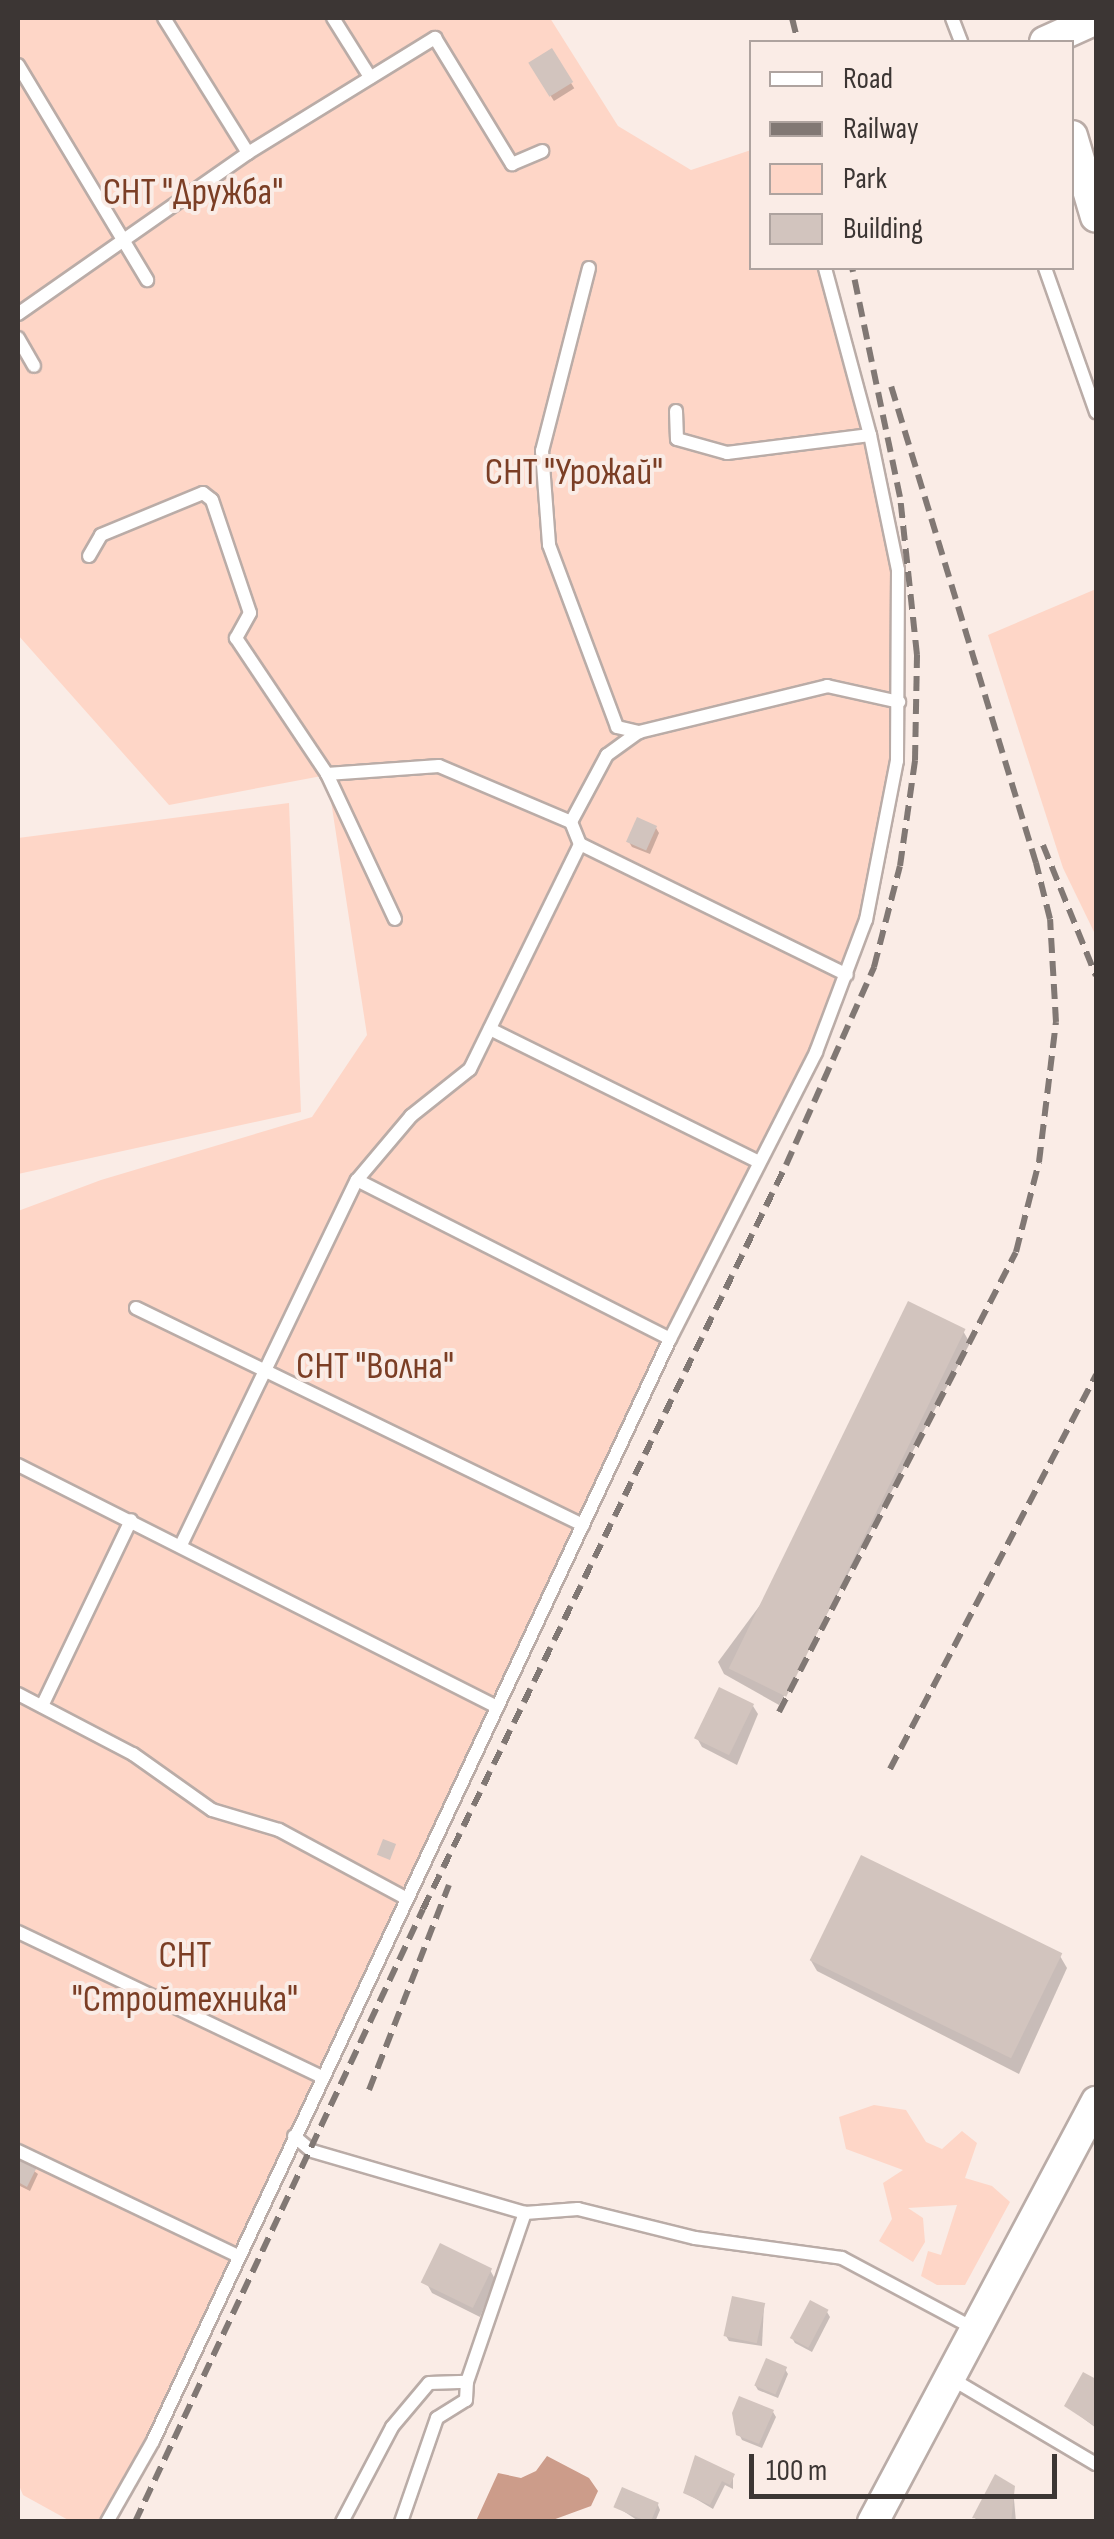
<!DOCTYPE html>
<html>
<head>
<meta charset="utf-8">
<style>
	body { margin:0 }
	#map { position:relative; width:1114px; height:2539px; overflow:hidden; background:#faece6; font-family:"Sofia Sans Condensed",sans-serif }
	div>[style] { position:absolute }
	.green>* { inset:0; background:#fed6c7 }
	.water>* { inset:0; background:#cc9c8a }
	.shadow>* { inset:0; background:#0003; transform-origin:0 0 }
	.building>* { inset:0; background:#d2c4be; transform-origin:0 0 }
	.roads { filter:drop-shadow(2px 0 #baaca7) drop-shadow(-2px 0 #baaca7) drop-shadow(0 2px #baaca7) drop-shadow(0 -2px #baaca7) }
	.service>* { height:12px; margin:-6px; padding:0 6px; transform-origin:6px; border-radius:6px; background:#fff }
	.tertiary>* { height:30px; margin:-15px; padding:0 15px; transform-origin:15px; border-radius:15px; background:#fff }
	.rail>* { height:6px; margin-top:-3px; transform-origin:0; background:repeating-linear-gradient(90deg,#817874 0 15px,transparent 0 23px) }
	span { translate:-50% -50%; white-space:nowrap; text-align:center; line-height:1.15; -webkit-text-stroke:8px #faece6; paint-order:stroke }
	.park-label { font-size:38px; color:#7b3e25 }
	.frame { position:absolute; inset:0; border:20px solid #3c3634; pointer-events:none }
	.legend { position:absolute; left:749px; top:40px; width:325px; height:230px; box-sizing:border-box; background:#faece6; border:2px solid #aea39f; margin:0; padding:12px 18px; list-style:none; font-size:30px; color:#3c3634 }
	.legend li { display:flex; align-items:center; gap:20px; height:50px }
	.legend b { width:50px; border:2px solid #aea39f }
	.scale { position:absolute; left:749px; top:2454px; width:308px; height:45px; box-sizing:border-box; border:5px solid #3c3634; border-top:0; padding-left:12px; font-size:30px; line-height:35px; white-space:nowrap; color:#3c3634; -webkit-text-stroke:8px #faece6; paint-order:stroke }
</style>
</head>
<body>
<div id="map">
	<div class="green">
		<div style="clip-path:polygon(18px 18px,550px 18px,618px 126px,691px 170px,751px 150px,752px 268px,825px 268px,898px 570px,897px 761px,847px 975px,294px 2136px,115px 2522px,70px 2521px,23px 2495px,18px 2483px,18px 1211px,101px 1180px,312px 1117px,367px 1035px,327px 775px,169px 805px,18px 635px)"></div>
		<div style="clip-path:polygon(1096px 589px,1096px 936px,1063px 868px,988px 635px)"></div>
		<div style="clip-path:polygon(289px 803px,301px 1112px,18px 1174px,18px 838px)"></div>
		<div style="clip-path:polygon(874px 2105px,906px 2110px,926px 2142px,942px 2149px,962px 2131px,977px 2143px,965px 2178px,992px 2186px,1010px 2202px,965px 2285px,937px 2285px,921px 2276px,928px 2251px,941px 2255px,957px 2205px,908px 2208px,923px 2218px,925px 2242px,913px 2262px,879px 2241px,892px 2219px,883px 2183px,903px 2170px,846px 2149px,839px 2117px)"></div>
	</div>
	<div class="water">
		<div style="clip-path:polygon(547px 2456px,589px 2478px,598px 2491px,591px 2506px,550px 2521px,476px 2521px,498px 2473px,521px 2478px,536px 2471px)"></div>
	</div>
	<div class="shadow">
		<div style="left:551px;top:51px;width:44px;height:24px;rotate:58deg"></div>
		<div style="clip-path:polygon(656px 828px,659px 833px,650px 854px,632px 847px,629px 842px)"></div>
		<div style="clip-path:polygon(963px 1331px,970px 1343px,779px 1705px,724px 1674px,718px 1662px)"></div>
		<div style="clip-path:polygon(753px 1706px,758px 1714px,737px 1765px,702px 1747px,697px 1738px)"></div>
		<div style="clip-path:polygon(1060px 1956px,1067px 1968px,1019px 2074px,817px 1971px,810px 1959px)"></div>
		<div style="clip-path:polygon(18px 2159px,38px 2174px,30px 2191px,18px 2185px)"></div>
		<div style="clip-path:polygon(490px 2270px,495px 2279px,480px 2317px,432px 2293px,427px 2284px)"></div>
		<div style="clip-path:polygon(764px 2305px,762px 2346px,729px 2341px,726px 2336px)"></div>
		<div style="clip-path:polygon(827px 2312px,830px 2317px,812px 2352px,795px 2343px,792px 2338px)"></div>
		<div style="clip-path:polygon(785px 2369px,788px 2374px,778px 2398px,758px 2390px,755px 2385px)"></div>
		<div style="clip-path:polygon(1084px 2376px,1096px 2382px,1096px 2428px,1067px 2406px)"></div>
		<div style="clip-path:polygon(773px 2412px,776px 2417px,762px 2448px,742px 2440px,739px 2434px)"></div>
		<div style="clip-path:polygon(733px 2476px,733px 2489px,725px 2485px,713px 2509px,686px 2493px)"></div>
		<div style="clip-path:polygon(1013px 2488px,1016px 2522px,978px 2522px,975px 2518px)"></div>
		<div style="clip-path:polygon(658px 2505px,660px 2510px,655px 2522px,640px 2522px,617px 2507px)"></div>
	</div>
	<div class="building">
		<div style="left:552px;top:48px;width:40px;height:28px;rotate:58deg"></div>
		<div style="left:637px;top:817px;width:22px;height:27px;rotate:24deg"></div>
		<div style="left:908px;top:1301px;width:64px;height:409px;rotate:26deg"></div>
		<div style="left:719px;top:1687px;width:39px;height:57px;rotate:26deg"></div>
		<div style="left:383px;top:1839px;width:14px;height:17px;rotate:21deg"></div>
		<div style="left:861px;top:1855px;width:224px;height:117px;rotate:26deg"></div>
		<div style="clip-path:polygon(18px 2157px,37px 2167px,27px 2187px,18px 2182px)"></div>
		<div style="left:440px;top:2243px;width:58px;height:44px;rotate:26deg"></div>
		<div style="left:732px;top:2296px;width:34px;height:41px;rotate:12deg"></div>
		<div style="left:810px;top:2300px;width:21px;height:43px;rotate:28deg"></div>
		<div style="left:766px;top:2358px;width:23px;height:30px;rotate:23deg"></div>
		<div style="clip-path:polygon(1083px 2372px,1096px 2379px,1096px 2427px,1064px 2406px)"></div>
		<div style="clip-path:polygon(739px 2396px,774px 2410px,759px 2444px,736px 2435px,732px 2413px)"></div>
		<div style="clip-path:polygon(695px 2455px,735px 2474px,730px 2485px,722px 2481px,710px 2505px,683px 2493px)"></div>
		<div style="clip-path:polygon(995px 2474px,1015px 2486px,1011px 2522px,972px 2518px)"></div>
		<div style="left:622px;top:2487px;width:40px;height:22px;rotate:23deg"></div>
	</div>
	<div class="roads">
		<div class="service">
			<div style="left:164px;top:18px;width:159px;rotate:58.1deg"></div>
			<div style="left:333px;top:18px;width:70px;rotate:57.9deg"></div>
			<div style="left:952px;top:18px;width:26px;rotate:69deg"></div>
			<div style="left:18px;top:65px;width:251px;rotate:59deg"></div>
			<div style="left:589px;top:268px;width:189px;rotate:104.4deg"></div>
			<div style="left:542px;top:451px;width:94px;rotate:85.7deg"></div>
			<div style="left:549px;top:545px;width:194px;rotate:69.5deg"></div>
			<div style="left:617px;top:727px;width:23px;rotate:13deg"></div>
			<div style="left:1045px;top:268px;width:153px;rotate:70.5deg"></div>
			<div style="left:18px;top:314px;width:281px;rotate:-35deg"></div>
			<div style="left:248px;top:153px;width:220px;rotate:-31.6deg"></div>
			<div style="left:435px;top:38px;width:148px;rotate:58.6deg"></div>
			<div style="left:512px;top:164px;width:33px;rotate:-23deg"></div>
			<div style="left:18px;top:338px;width:32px;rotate:60deg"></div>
			<div style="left:676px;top:411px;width:28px;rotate:88deg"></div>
			<div style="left:677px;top:439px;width:52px;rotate:15.6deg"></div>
			<div style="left:727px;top:453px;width:144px;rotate:-7.2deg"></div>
			<div style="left:89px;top:556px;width:24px;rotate:-60deg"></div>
			<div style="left:101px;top:535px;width:110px;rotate:-22.4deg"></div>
			<div style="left:203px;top:493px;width:11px;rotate:38deg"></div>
			<div style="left:212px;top:500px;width:119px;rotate:71.4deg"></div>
			<div style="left:250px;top:613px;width:29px;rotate:119deg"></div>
			<div style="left:236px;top:638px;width:164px;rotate:56.2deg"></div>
			<div style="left:327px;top:774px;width:160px;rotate:64.9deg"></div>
			<div style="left:327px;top:774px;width:112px;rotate:-4.1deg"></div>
			<div style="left:439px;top:766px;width:143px;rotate:23deg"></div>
			<div style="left:571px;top:822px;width:76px;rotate:-61.8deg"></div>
			<div style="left:607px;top:755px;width:39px;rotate:-36deg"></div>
			<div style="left:639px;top:732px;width:194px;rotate:-13.7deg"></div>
			<div style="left:827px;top:686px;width:74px;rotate:12.5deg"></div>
			<div style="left:571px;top:822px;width:24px;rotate:68deg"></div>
			<div style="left:580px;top:844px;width:297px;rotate:26.1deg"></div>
			<div style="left:490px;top:1029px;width:300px;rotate:26.3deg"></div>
			<div style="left:357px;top:1180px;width:351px;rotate:26.9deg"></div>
			<div style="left:136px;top:1308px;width:497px;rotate:25.9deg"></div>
			<div style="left:18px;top:1465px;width:537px;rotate:26.8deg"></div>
			<div style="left:181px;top:1545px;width:405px;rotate:-64.3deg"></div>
			<div style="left:357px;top:1180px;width:84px;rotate:-49.8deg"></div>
			<div style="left:411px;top:1116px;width:75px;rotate:-38.5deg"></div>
			<div style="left:470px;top:1069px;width:250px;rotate:-63.9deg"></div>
			<div style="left:18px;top:1694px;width:130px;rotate:27.6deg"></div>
			<div style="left:133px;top:1754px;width:97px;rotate:35.3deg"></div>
			<div style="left:212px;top:1810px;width:70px;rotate:16.6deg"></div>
			<div style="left:279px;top:1830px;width:145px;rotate:28.3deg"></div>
			<div style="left:42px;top:1706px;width:206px;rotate:-64.4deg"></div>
			<div style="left:18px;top:1932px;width:337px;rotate:25.5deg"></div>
			<div style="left:294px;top:2136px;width:23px;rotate:40deg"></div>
			<div style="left:312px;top:2151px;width:222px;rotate:16.2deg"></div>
			<div style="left:525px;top:2213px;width:53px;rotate:-4.3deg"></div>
			<div style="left:578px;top:2209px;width:121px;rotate:13.9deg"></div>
			<div style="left:695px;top:2238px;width:148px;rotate:7.7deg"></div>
			<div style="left:842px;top:2258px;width:151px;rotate:28.1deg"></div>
			<div style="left:18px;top:2151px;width:244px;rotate:25.5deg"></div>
			<div style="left:952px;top:2379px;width:167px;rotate:30.6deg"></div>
			<div style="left:107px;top:2522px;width:93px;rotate:-60.4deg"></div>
			<div style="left:153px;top:2441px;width:1217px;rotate:-64.87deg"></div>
			<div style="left:670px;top:1339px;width:322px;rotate:-63deg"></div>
			<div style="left:816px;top:1052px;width:141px;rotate:-69.3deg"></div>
			<div style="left:866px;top:920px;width:162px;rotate:-79deg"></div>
			<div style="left:897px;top:761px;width:191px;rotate:-89.7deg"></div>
			<div style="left:898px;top:570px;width:138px;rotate:-101.7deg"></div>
			<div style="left:870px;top:435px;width:173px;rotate:-105.1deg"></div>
			<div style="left:342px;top:2522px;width:107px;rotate:-62.2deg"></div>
			<div style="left:392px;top:2427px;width:57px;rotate:-49.9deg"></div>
			<div style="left:429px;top:2383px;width:38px;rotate:-2deg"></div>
			<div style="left:401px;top:2522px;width:110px;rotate:-70.9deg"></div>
			<div style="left:437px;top:2418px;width:34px;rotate:-32deg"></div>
			<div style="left:466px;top:2400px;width:18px;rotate:-87deg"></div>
			<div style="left:467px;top:2382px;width:179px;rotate:-71.1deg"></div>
		</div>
		<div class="tertiary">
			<div style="left:1045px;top:42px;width:56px;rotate:-24.3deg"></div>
			<div style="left:1072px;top:136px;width:84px;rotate:73.5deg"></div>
			<div style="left:873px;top:2522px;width:476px;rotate:-62deg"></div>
		</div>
	</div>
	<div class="rail">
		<div style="left:792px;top:18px;width:25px;rotate:76deg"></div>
		<div style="left:1043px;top:845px;width:141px;rotate:68deg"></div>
		<div style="left:779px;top:1712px;width:517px;rotate:-62.74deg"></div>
		<div style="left:1016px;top:1252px;width:93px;rotate:-75.7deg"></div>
		<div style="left:1039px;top:1162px;width:141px;rotate:-83.1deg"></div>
		<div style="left:1056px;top:1022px;width:103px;rotate:-93.3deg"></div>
		<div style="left:1050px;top:919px;width:58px;rotate:-104deg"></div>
		<div style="left:1036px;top:863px;width:498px;rotate:-106.9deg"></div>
		<div style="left:890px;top:1769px;width:445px;rotate:-62.4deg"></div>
		<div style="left:369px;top:2090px;width:220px;rotate:-68.7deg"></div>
		<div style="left:135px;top:2522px;width:677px;rotate:-64.83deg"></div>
		<div style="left:423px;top:1909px;width:828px;rotate:-63.99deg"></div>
		<div style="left:786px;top:1165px;width:217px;rotate:-66deg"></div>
		<div style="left:874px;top:967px;width:104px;rotate:-75.6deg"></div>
		<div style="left:900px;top:866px;width:107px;rotate:-81.9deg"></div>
		<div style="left:915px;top:760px;width:105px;rotate:-88.9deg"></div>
		<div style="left:917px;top:655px;width:159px;rotate:-96.1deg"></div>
		<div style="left:900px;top:497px;width:234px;rotate:-101.8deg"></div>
	</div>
	<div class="park-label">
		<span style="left:193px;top:193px">СНТ "Дружба"</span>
		<span style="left:574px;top:473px">СНТ "Урожай"</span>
		<span style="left:375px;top:1367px">СНТ "Волна"</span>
		<span style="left:185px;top:1978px">СНТ<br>"Стройтехника"</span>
	</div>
	<div class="frame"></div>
	<ul class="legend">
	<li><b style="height:12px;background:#fff"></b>Road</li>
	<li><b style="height:12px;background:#817874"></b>Railway</li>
	<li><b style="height:28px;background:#fed6c7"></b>Park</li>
	<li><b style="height:28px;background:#d2c4be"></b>Building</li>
	</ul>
	<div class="scale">100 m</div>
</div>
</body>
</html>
